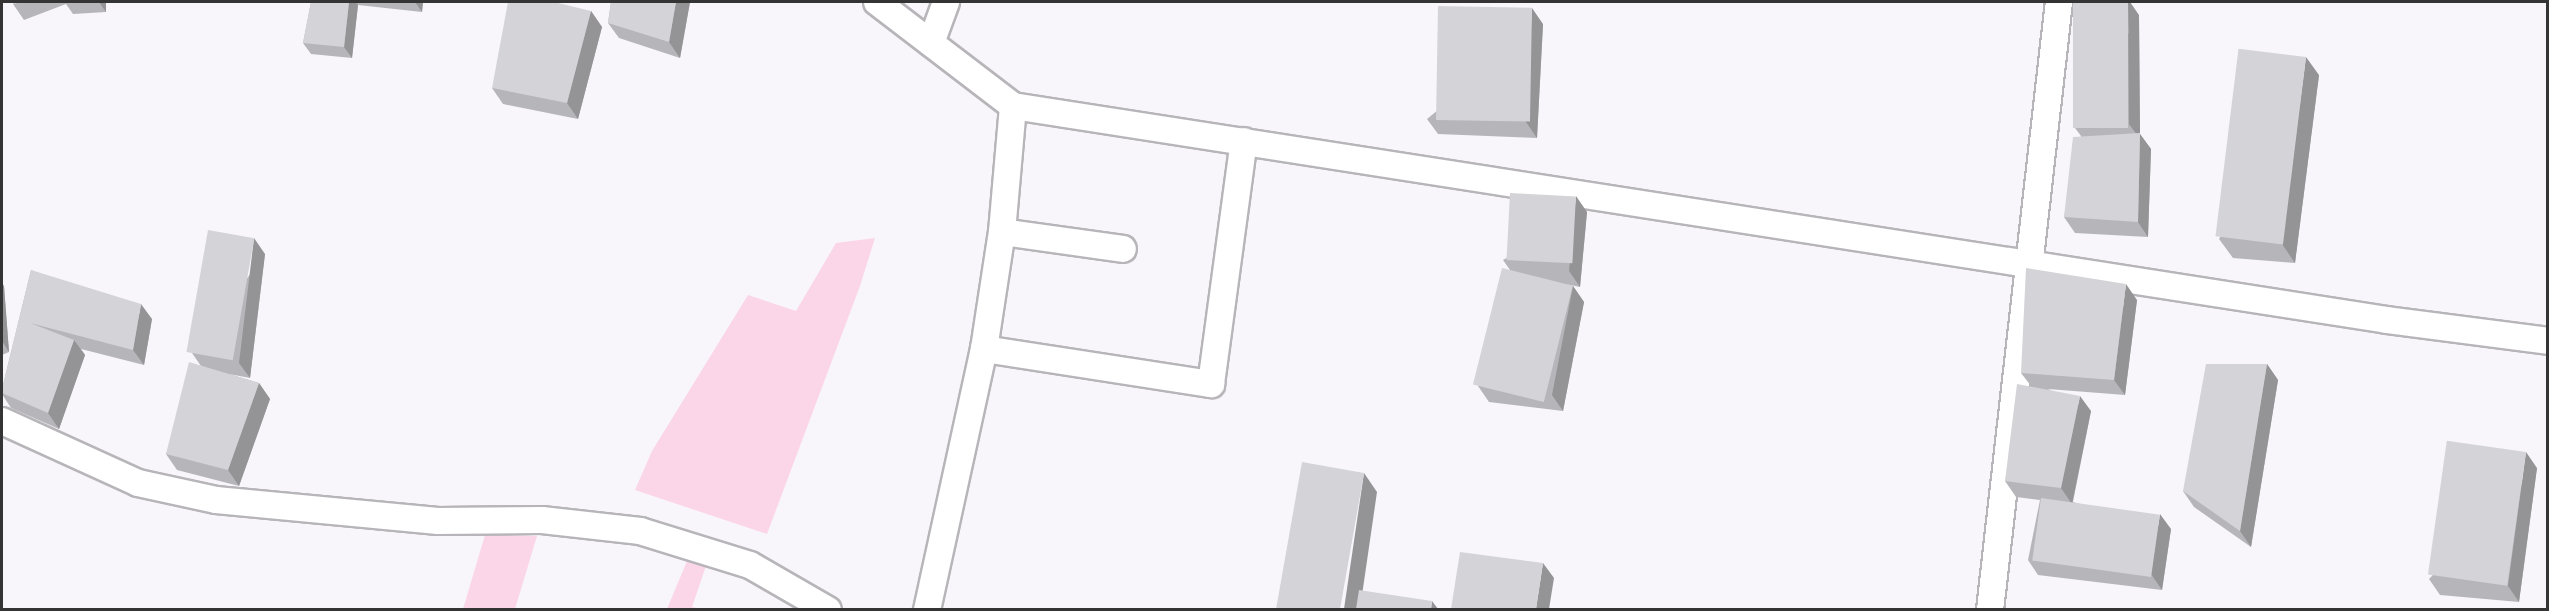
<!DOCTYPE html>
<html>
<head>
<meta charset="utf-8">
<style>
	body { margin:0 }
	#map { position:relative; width:2549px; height:611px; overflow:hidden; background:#f8f6fa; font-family:Figtree,sans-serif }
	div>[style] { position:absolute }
	.green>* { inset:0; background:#fad6e8 }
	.roads { filter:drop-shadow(2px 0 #b7b5b9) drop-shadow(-2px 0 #b7b5b9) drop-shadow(0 2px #b7b5b9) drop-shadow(0 -2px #b7b5b9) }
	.minor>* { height:26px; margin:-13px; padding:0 13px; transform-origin:13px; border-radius:13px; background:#fff }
	.wall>* { inset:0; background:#b6b6ba }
	.shaded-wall>* { inset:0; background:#949497 }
	.building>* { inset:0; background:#d4d4d8; transform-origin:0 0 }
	span { translate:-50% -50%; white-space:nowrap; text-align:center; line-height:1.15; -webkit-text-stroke:4.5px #fff; paint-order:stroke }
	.frame { position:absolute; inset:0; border:3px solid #343435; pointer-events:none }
</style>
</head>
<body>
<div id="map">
	<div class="green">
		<div style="clip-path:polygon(875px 238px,860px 286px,767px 534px,635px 490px,652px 451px,748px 295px,796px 311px,836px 243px)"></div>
		<div style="clip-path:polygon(485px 535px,537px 536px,515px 609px,463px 609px)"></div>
		<div style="clip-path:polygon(687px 561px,706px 566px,692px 607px,701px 609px,667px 609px)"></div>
	</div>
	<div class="roads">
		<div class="minor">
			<div style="left:877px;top:2px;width:171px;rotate:37.4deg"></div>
			<div style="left:1013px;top:106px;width:1391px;rotate:8.85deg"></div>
			<div style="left:2387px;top:320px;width:162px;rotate:7.4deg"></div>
			<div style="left:931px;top:43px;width:44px;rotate:-69.9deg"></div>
			<div style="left:1002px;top:232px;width:122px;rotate:8deg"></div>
			<div style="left:984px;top:349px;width:230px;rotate:8.8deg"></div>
			<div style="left:1211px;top:384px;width:245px;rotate:-82.3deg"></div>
			<div style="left:2px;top:421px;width:149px;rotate:24.5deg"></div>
			<div style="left:138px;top:483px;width:80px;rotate:12.3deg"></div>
			<div style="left:216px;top:500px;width:223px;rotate:5.4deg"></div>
			<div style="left:438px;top:521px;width:104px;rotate:-0.6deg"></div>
			<div style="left:542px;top:520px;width:99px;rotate:6.4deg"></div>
			<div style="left:640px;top:531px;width:115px;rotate:17.2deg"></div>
			<div style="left:750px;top:565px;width:90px;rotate:30deg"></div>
			<div style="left:927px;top:610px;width:267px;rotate:-77.7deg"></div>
			<div style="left:984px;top:349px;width:118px;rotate:-81.3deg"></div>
			<div style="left:1002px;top:232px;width:126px;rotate:-85deg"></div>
			<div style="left:1990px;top:610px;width:612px;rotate:-83.53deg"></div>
		</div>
	</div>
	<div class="wall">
		<div style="clip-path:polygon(13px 2px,106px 2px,106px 12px,73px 14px,66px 4px,24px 20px,13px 4px)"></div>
		<div style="clip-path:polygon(311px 2px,423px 2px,422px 12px,358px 5px,352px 58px,311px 54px,303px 43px)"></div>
		<div style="clip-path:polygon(611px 2px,690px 2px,680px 58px,619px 38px,608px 23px)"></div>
		<div style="clip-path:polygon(591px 11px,602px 27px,578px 119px,503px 104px,492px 88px)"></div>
		<div style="clip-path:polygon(2139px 15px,2140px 134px,2151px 149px,2148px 237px,2075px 233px,2064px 217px,2081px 136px,2075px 128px)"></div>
		<div style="clip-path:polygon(1543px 24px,1537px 138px,1438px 134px,1427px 119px)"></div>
		<div style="clip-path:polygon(2319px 75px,2295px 263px,2233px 258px,2219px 239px)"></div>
		<div style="clip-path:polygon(1587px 212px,1580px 287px,1565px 284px,1573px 286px,1584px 302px,1563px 411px,1489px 402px,1478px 386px,1510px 270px,1503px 260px)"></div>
		<div style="clip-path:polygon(265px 254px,250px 378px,229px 374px,259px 383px,270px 399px,239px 486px,177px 470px,166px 454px,201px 366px,192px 353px)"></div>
		<div style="clip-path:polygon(31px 270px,152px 319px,144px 365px,81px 349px,85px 355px,59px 429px,11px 408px,2px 394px,2px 389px)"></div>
		<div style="clip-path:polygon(2px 283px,4px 286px,9px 352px,2px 355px)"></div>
		<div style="clip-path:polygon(2137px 300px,2125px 395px,2048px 389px,2091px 411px,2073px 502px,2171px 529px,2162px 590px,2038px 575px,2028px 560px,2040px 500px,2016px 497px,2005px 481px,2031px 386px,2021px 373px)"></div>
		<div style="clip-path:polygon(2267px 364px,2278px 380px,2251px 547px,2194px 507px,2183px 491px)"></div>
		<div style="clip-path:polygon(2537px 468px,2519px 602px,2440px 595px,2429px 579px)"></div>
	</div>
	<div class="shaded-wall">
		<div style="clip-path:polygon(99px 2px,106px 2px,106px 12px)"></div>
		<div style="clip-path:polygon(349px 2px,356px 2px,358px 5px,352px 58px,344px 47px)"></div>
		<div style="clip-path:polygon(415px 2px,423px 2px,422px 12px)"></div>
		<div style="clip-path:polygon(676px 2px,690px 2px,680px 58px,669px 42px)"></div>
		<div style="clip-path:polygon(2128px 2px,2130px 2px,2139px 15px,2140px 134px,2151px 149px,2148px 237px,2138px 222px,2140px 139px,2129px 124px)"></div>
		<div style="clip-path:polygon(1532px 8px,1543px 24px,1537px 138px,1526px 122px)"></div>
		<div style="clip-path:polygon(591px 11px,602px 27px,578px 119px,567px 103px)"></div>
		<div style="clip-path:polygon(2306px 57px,2319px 75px,2295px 263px,2282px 244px)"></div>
		<div style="clip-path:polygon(1576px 196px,1587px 212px,1580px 287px,1569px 271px)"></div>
		<div style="clip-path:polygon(254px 238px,265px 254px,250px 378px,239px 363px)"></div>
		<div style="clip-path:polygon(2px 283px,4px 286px,9px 352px,2px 341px)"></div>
		<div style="clip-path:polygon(2126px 284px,2137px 300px,2125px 395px,2114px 380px)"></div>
		<div style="clip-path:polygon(1573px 286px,1584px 302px,1563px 411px,1552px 395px)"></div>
		<div style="clip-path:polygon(141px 304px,152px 319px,144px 365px,133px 350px)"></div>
		<div style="clip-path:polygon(74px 340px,85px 355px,59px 429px,48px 413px)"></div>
		<div style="clip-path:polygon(2267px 364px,2278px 380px,2251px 547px,2240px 531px)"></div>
		<div style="clip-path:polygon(259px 383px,270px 399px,239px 486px,228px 470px)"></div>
		<div style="clip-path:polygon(2080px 396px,2091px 411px,2072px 504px,2061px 488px)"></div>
		<div style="clip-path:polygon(2526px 452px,2537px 468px,2519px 602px,2508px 586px)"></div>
		<div style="clip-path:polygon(1364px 473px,1377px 492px,1360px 609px,1344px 609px)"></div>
		<div style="clip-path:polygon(2160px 514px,2171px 529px,2162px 590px,2151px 574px)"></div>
		<div style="clip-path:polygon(1543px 563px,1554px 578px,1549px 609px,1536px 609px)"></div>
		<div style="clip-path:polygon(1432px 601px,1438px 609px,1431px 609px)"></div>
	</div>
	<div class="building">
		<div style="clip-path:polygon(13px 2px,21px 2px,13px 4px)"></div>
		<div style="clip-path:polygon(65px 2px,88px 2px,65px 3px)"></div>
		<div style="clip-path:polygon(311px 2px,349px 2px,344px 47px,303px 43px)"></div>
		<div style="clip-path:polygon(508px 2px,554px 2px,591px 11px,567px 103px,492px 88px)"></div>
		<div style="clip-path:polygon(611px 2px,676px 2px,669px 42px,608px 23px)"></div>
		<div style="left:2073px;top:2px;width:55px;height:126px"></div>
		<div style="left:1438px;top:6px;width:94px;height:114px;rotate:1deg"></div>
		<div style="left:2306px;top:57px;width:189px;height:68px;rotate:97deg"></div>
		<div style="clip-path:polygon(2140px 133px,2138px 222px,2064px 217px,2073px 137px)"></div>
		<div style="left:1510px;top:193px;width:66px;height:67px;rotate:3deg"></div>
		<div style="left:208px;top:230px;width:47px;height:124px;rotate:10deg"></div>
		<div style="left:1502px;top:268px;width:73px;height:120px;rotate:14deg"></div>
		<div style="clip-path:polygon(2026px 268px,2126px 284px,2114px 380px,2021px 373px)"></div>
		<div style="clip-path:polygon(31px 270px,141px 304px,133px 350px,30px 323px,74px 340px,48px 413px,2px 393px,2px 389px)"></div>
		<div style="clip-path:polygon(189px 362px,259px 383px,228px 470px,166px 454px)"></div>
		<div style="clip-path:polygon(2206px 364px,2267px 364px,2240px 531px,2183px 491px)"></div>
		<div style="clip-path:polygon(2017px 384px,2080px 396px,2061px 488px,2005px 481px)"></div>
		<div style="left:2526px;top:452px;width:135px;height:80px;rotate:98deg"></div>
		<div style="left:1302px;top:462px;width:63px;height:149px;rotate:10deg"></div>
		<div style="left:2041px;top:498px;width:120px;height:63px;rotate:8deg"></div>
		<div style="clip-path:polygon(1460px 552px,1543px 563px,1536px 609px,1451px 609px)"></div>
		<div style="clip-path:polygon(1359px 590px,1432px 601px,1431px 609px,1356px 609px)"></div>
	</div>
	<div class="frame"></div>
</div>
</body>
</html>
